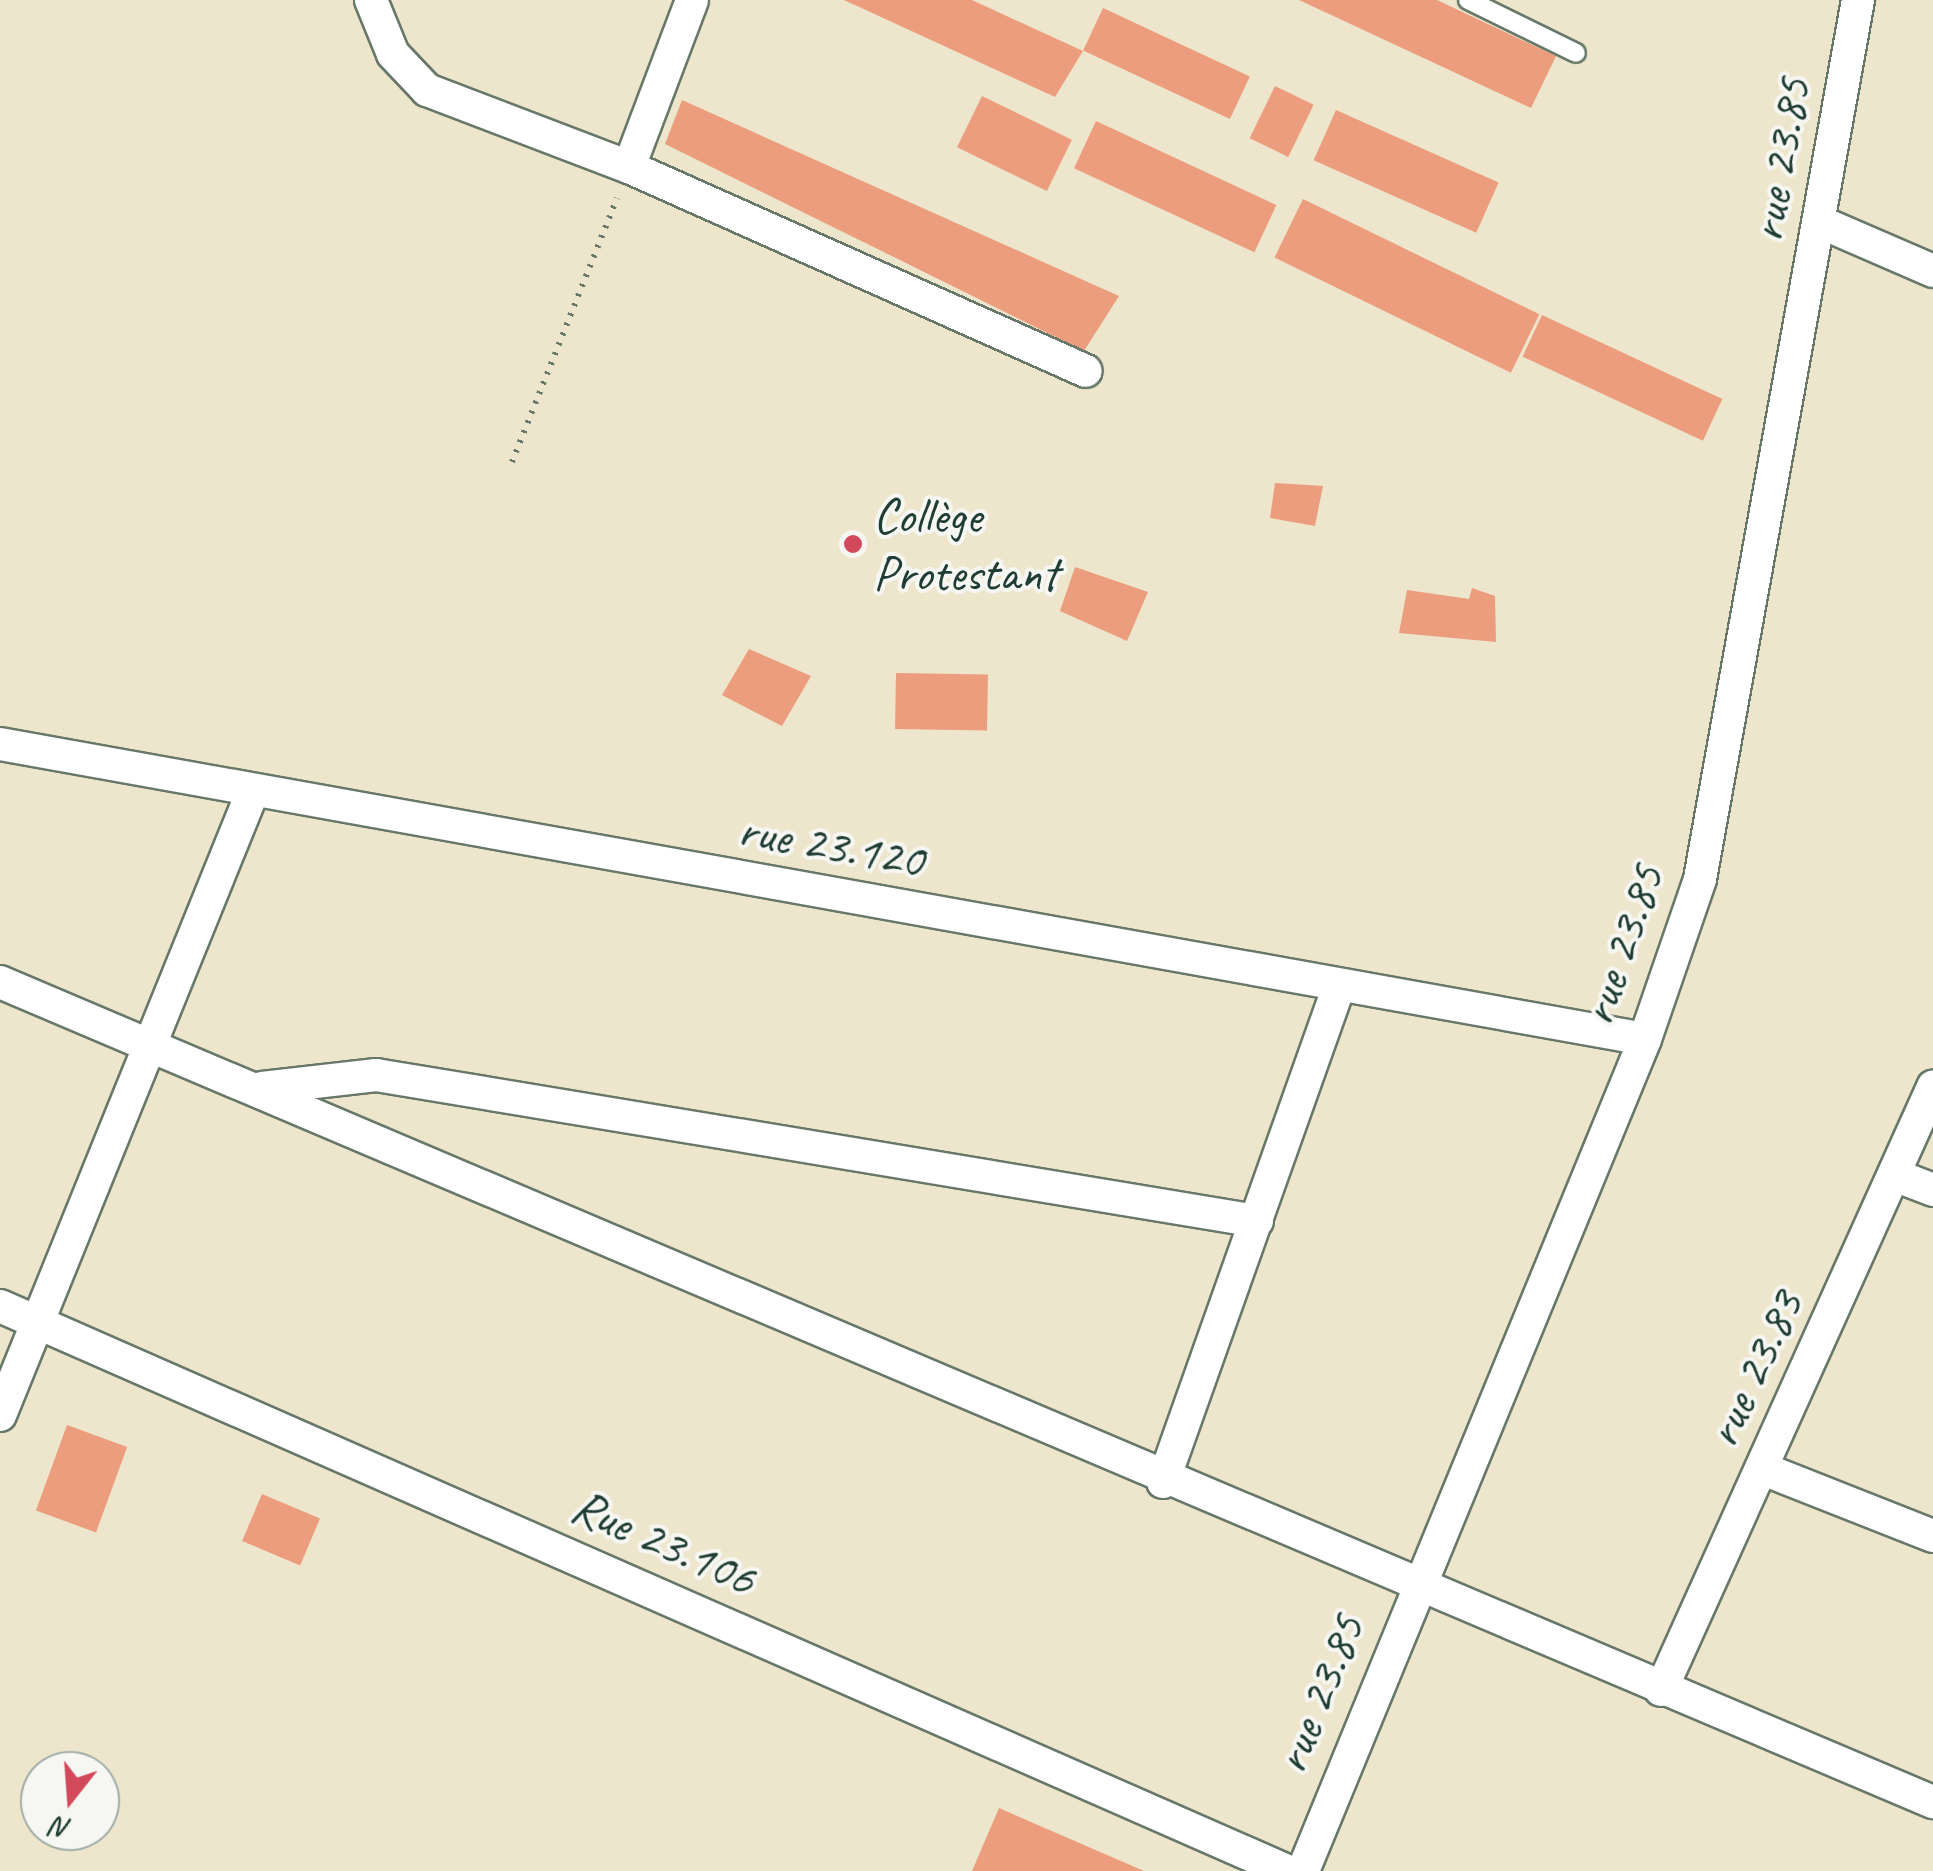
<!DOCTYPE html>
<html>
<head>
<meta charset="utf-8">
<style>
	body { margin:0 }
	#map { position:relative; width:1933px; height:1871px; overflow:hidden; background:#ede6cc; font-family:Caveat,sans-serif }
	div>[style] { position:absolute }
	.building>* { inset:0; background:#ec9d7d; transform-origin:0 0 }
	.path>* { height:6px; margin-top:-3px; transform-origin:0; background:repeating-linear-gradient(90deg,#677869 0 2.5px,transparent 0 10.5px) }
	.roads { filter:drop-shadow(2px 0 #677869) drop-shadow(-2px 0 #677869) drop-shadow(0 2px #677869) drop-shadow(0 -2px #677869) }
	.lane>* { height:18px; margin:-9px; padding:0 9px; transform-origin:9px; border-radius:9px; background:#fff }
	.street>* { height:32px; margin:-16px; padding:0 16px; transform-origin:16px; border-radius:16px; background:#fff }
	.dots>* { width:28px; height:28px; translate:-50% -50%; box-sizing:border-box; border:5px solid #f6f6f2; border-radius:50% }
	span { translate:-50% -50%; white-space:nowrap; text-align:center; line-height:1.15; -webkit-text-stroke:8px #f6f6f2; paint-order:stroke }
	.street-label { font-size:50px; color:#1f3d34 }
	.poi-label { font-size:50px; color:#1f3d34 }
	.left { translate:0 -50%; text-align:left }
	.north { position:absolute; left:20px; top:1751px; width:100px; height:100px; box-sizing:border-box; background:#f6f6f2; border:2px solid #a0aca6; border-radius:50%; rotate:197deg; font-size:28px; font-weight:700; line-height:40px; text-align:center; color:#1f3d34 }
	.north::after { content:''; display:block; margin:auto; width:35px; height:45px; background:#d1495b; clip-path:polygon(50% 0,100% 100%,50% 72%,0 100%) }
</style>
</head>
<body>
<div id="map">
	<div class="building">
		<div style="clip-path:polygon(844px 0,972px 0,1083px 51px,1055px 97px)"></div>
		<div style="clip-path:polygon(1299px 0,1437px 0,1556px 56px,1531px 108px)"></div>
		<div style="left:1103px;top:8px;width:162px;height:47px;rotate:25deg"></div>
		<div style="left:1275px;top:86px;width:43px;height:58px;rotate:26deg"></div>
		<div style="left:982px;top:96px;width:100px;height:57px;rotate:26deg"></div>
		<div style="clip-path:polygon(682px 100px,1119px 296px,1084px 351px,665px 144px)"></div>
		<div style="left:1336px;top:110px;width:178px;height:55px;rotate:24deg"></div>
		<div style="left:1096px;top:121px;width:199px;height:52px;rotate:25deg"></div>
		<div style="left:1303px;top:199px;width:263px;height:65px;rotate:26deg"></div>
		<div style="left:1542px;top:315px;width:199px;height:46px;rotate:25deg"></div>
		<div style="clip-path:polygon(1275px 483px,1323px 486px,1315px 526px,1270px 518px)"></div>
		<div style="clip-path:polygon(1075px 567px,1148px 592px,1127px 641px,1060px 611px)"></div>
		<div style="clip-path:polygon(1472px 588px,1495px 596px,1496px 642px,1399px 633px,1407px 590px,1469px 599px)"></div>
		<div style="clip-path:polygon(749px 649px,811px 676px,782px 726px,722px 695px)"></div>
		<div style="left:896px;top:673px;width:92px;height:56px;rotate:1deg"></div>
		<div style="left:67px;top:1425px;width:64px;height:91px;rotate:20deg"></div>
		<div style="left:262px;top:1494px;width:63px;height:51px;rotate:23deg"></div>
		<div style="clip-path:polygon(999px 1808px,1144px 1871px,972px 1871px)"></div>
	</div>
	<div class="path">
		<div style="left:512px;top:462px;width:284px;rotate:-68.3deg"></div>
	</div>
	<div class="roads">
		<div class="lane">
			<div style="left:1468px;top:0;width:120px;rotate:26.1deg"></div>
		</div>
		<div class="street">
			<div style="left:371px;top:0;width:58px;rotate:67.8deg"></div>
			<div style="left:393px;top:54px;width:50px;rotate:46.6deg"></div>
			<div style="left:427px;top:90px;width:216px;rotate:20.9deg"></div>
			<div style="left:629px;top:167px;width:500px;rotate:24.06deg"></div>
			<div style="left:629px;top:167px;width:178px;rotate:-69.3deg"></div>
			<div style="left:1820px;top:222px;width:123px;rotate:23.4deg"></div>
			<div style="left:0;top:744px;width:1671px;rotate:10.17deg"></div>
			<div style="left:0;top:982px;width:2100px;rotate:22.99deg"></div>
			<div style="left:262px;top:1088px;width:115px;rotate:-6.5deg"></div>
			<div style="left:376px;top:1075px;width:893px;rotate:9.41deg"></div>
			<div style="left:1897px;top:1176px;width:39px;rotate:21deg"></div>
			<div style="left:0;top:1306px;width:1406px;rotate:23.7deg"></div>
			<div style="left:0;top:1415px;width:671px;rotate:-67.94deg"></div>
			<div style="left:1763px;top:1469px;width:183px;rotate:21.5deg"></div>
			<div style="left:1163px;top:1482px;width:526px;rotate:-70.46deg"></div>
			<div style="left:1661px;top:1690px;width:662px;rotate:-65.72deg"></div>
			<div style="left:1303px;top:1871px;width:900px;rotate:-67.65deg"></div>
			<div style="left:1645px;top:1039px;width:169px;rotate:-71deg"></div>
			<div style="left:1700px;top:879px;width:893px;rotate:-79.81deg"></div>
		</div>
	</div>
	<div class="dots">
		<div style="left:853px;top:544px;background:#d1495b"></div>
	</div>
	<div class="street-label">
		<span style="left:1780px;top:160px;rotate:-80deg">rue 23.85</span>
		<span style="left:831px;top:845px;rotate:10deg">rue 23.120</span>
		<span style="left:1622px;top:945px;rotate:-71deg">rue 23.85</span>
		<span style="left:1754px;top:1369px;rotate:-65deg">rue 23.83</span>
		<span style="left:664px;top:1542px;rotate:24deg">Rue 23.106</span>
		<span style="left:1319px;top:1694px;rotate:-68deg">rue 23.85</span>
	</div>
	<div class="poi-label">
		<span class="left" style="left:873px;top:544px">Collège<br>Protestant</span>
	</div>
	<div class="north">N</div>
</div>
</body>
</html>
